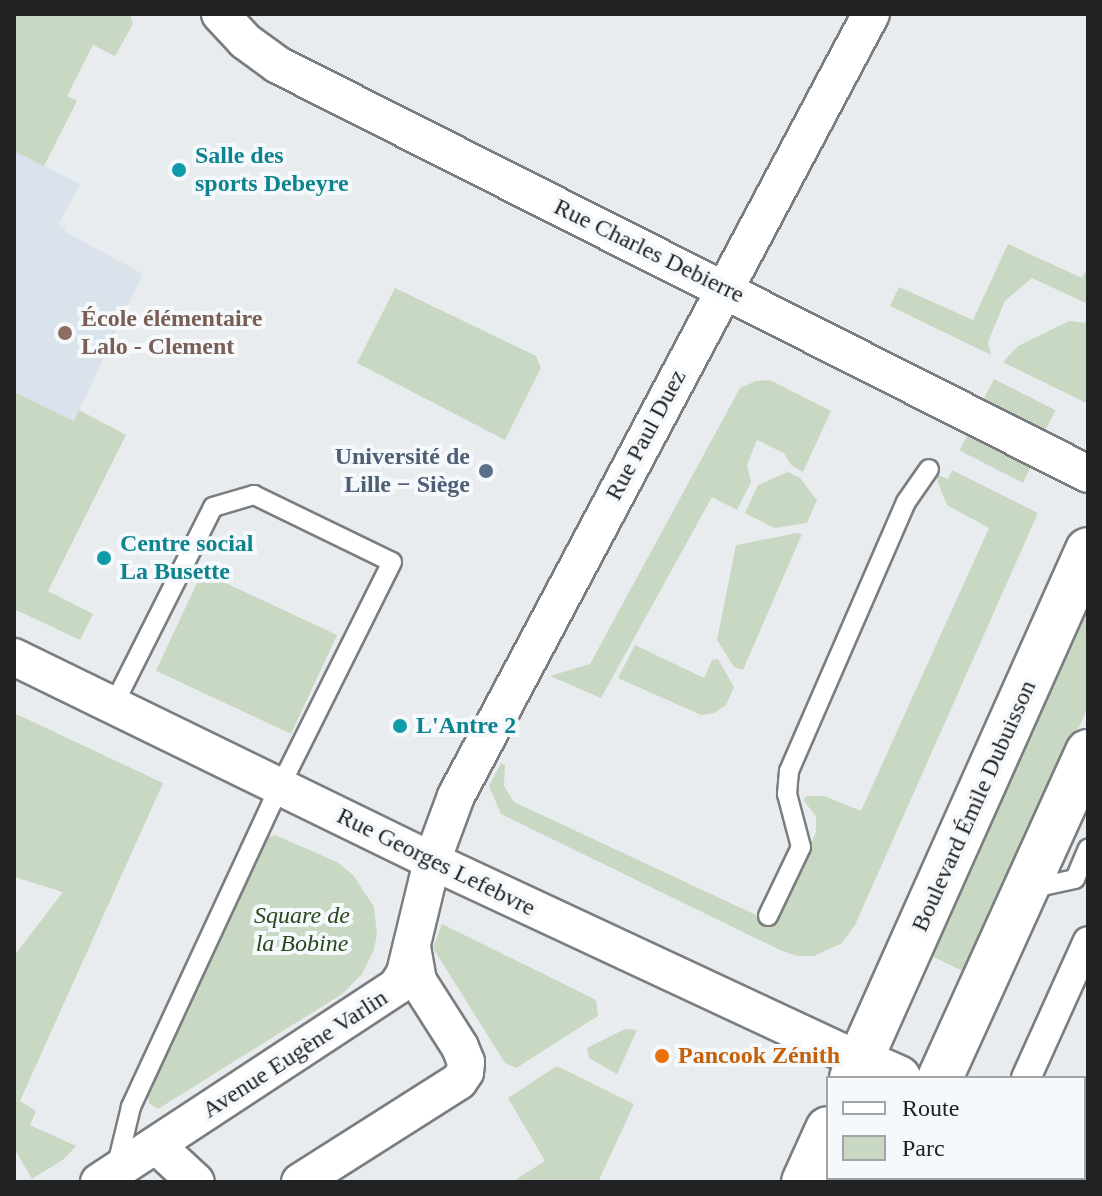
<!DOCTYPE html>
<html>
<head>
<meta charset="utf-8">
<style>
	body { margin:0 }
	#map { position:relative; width:1102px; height:1196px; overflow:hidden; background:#e9ecef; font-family:Georgia,serif }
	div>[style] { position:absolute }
	.built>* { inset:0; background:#dae2eb }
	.green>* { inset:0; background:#c8d8c2; transform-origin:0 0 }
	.roads { filter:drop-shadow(2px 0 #7b7e81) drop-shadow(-2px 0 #7b7e81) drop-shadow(0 2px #7b7e81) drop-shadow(0 -2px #7b7e81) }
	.service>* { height:18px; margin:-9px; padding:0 9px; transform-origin:9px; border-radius:9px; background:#fff }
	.pedestrian>* { height:28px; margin:-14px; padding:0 14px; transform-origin:14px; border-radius:14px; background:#fff }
	.minor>* { height:36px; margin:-18px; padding:0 18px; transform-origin:18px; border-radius:18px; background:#fff }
	.secondary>* { height:44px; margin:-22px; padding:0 22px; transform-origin:22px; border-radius:22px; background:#fff }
	.primary>* { height:44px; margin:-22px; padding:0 22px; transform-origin:22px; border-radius:22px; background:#fff }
	.dots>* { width:22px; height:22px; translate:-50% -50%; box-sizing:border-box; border:4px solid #f6f9fc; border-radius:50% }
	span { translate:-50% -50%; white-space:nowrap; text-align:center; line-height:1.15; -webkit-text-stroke:8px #f6f9fc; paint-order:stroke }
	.culture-label { font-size:24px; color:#0d838f; font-weight:700 }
	.left { translate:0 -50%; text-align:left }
	.street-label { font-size:24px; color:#212223 }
	.education-label { font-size:24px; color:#785e54; font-weight:700 }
	.service-label { font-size:24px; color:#4e5e75; font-weight:700 }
	.right { translate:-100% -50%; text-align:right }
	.park-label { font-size:24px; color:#29471d; font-style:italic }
	.food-label { font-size:24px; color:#c56008; font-weight:700 }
	.frame { position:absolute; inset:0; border:16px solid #212223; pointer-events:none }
	.legend { position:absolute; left:826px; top:1076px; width:260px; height:104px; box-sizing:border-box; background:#f6f9fc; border:2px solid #a1a3a5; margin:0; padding:10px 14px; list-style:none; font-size:24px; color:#212223 }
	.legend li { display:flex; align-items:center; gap:16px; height:40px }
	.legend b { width:40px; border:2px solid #a1a3a5 }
</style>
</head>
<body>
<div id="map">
	<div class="built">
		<div style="clip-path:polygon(14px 151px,80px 184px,59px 224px,66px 227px,64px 231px,143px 274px,74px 421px,14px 392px)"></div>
	</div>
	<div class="green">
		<div style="clip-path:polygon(14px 14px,130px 14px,133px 24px,115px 56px,93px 45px,67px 96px,77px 101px,44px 166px,14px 151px)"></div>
		<div style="clip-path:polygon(1008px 244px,1082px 278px,1088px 266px,1088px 304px,1032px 278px,1005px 301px,988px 342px,991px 355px,890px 306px,899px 287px,973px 320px)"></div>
		<div style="clip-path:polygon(395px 288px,536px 356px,541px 368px,505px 440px,357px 363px)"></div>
		<div style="clip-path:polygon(1069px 321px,1088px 323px,1088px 404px,1003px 362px,1018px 346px)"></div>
		<div style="left:994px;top:379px;width:69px;height:25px;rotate:27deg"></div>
		<div style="clip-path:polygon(770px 380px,831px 411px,803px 472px,792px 466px,784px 453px,757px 440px,747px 465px,751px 482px,737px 510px,712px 497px,601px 698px,550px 676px,590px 664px,740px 388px,756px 381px)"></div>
		<div style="clip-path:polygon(14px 392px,74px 421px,79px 410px,126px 435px,48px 591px,93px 614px,80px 640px,14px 609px)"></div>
		<div style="left:970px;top:430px;width:71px;height:23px;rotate:27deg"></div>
		<div style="clip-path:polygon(952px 470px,1038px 513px,855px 925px,842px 943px,814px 956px,797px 956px,780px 950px,501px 814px,489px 786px,501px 763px,505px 765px,504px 786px,514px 802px,775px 924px,816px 832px,816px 816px,803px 800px,807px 796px,824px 796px,861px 811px,989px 528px,947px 505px,937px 480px,938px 475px,948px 479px)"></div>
		<div style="clip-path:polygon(788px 472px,800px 478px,817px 500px,807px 523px,774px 528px,745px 513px,758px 485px)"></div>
		<div style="clip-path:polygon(797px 533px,802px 534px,743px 670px,734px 667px,717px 640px,736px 545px)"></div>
		<div style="left:202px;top:572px;width:149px;height:109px;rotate:25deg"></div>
		<div style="clip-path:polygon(1088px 589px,1088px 707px,967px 973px,925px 953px)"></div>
		<div style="clip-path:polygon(635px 645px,704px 678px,712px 660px,718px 659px,734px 687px,726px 705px,714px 713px,701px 715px,618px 678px)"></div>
		<div style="clip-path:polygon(14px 713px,163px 783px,20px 1101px,36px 1111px,30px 1125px,76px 1146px,64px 1159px,32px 1179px,14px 1148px,14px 956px,63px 892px,14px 877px)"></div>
		<div style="clip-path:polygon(275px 835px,337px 862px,353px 875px,374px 907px,377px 934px,374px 950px,362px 974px,342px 994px,158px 1109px,149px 1103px,148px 1095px,264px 839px)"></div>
		<div style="clip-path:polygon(442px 924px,596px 1000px,598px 1016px,516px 1068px,505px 1063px,433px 948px)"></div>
		<div style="clip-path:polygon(625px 1029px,637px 1030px,617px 1074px,589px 1058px,587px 1048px)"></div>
		<div style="clip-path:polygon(557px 1066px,634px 1104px,598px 1182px,512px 1182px,545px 1161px,508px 1098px)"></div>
	</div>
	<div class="roads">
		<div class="service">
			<div style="left:114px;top:704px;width:220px;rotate:-63.3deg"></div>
			<div style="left:213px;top:507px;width:43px;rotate:-16.3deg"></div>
			<div style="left:254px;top:495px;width:153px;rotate:25.9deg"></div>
			<div style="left:392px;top:562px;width:271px;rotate:116.5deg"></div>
			<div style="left:271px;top:805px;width:333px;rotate:114.9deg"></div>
			<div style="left:131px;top:1107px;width:64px;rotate:103.6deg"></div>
			<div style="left:1029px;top:889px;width:47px;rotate:-12.3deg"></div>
			<div style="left:1075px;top:879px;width:33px;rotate:-67deg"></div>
			<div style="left:768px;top:916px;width:76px;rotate:-64.4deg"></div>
			<div style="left:801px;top:847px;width:55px;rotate:-104.8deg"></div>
			<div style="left:787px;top:794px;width:23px;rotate:-85deg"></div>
			<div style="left:789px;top:771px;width:293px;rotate:-66.5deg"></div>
			<div style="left:906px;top:502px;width:40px;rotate:-55.1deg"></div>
		</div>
		<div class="pedestrian">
			<div style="left:1026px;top:1078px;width:150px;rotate:-65.7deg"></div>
			<div style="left:1008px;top:1178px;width:4px;rotate:63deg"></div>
		</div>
		<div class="minor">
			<div style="left:220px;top:14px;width:37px;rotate:47deg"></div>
			<div style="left:245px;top:41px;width:41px;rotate:36deg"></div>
			<div style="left:278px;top:65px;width:907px;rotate:26.79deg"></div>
			<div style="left:14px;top:657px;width:465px;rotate:26deg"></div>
			<div style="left:432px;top:861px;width:472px;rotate:25deg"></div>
			<div style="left:156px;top:1145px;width:54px;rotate:42.8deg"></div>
			<div style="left:99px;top:1182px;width:357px;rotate:-33.3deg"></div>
			<div style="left:397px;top:986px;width:15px;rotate:-58deg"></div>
			<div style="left:405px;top:973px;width:115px;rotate:-76.4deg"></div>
			<div style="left:432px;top:861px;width:69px;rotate:-69.7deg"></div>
			<div style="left:456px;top:796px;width:885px;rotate:-62.05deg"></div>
			<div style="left:300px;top:1182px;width:188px;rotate:-32.4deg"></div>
			<div style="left:459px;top:1081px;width:11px;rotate:-56deg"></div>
			<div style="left:465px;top:1072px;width:10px;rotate:-84deg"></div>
			<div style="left:466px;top:1062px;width:16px;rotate:-112deg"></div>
			<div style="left:460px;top:1047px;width:78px;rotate:-122.5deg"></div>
			<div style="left:418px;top:981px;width:36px;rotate:-100deg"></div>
		</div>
		<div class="secondary">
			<div style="left:860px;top:1061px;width:42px;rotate:24.1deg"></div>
			<div style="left:1084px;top:1164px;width:4px;rotate:27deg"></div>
		</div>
		<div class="primary">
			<div style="left:852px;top:1078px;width:578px;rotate:-65.92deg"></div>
			<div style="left:940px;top:1078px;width:358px;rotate:-65.6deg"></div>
			<div style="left:804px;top:1182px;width:58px;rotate:-65.6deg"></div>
			<div style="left:895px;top:1182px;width:4px;rotate:-63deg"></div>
		</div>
	</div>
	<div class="dots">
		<div style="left:179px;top:170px;background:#0f9aa8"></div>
		<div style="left:65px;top:333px;background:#8d6e63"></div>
		<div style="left:486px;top:471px;background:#5c6f8a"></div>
		<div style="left:104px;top:558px;background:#0f9aa8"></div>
		<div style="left:400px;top:726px;background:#0f9aa8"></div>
		<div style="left:662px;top:1056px;background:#e8710a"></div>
	</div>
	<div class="culture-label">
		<span class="left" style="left:195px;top:170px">Salle des<br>sports Debeyre</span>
		<span class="left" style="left:120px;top:558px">Centre social<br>La Busette</span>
		<span class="left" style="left:416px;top:726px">L'Antre 2</span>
	</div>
	<div class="street-label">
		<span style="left:649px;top:251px;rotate:26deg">Rue Charles Debierre</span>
		<span style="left:646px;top:435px;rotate:-62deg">Rue Paul Duez</span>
		<span style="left:974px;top:806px;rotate:-66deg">Boulevard Émile Dubuisson</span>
		<span style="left:436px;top:862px;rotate:26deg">Rue Georges Lefebvre</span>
		<span style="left:295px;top:1054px;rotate:-33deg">Avenue Eugène Varlin</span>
	</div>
	<div class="education-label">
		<span class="left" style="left:81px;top:333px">École élémentaire<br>Lalo - Clement</span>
	</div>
	<div class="service-label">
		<span class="right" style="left:470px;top:471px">Université de<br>Lille − Siège</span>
	</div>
	<div class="park-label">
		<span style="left:302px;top:930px">Square de<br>la Bobine</span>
	</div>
	<div class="food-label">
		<span class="left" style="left:678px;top:1056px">Pancook Zénith</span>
	</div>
	<div class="frame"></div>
	<ul class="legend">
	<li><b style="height:10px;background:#fff"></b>Route</li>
	<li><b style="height:22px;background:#c8d8c2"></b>Parc</li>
	</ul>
</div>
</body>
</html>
